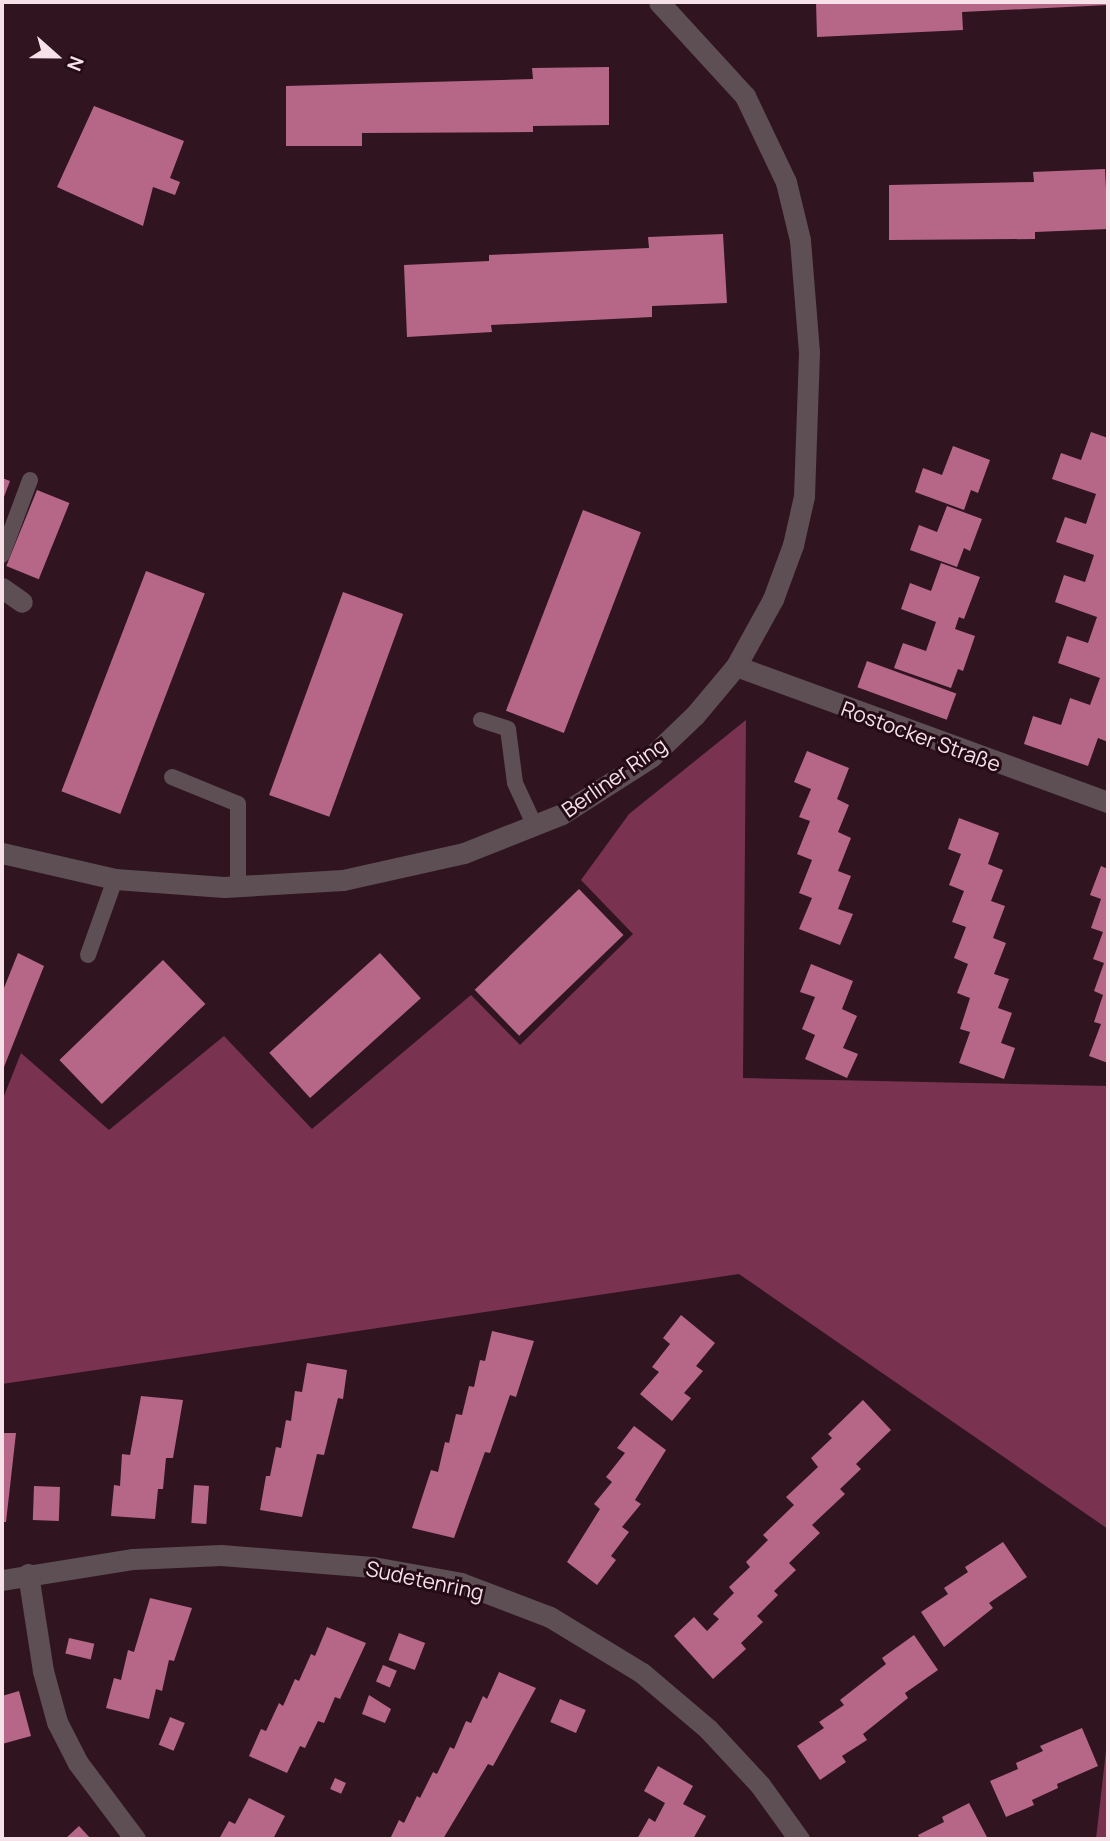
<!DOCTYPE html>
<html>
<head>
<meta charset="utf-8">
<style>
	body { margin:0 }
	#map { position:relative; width:1110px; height:1841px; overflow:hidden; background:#301520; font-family:Manrope,sans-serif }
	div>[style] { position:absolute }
	.forest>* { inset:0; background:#7a3251 }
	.building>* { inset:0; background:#b66787; transform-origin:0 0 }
	.service>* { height:16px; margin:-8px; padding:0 8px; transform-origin:8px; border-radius:8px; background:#5d4f54 }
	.minor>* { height:21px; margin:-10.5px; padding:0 10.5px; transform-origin:10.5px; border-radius:10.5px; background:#5d4f54 }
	span { translate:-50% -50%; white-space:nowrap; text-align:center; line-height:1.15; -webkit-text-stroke:6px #250b16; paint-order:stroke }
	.street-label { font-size:21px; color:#f5e1e7 }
	.frame { position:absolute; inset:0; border:4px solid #f5e1e7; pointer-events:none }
	.north { position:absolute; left:21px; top:21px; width:70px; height:70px; -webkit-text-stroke:5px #250b16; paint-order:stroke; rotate:111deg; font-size:19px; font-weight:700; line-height:28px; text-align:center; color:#f5e1e7 }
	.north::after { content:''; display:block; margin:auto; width:24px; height:32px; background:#f5e1e7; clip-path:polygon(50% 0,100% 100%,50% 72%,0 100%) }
</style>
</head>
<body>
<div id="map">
	<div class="forest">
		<div style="clip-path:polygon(746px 720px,743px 1078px,1108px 1086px,1108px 1529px,739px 1274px,2px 1384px,2px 1101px,21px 1053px,109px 1130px,224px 1036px,312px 1129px,471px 995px,520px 1045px,633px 934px,581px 880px,629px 814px)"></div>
		<div style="clip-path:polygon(1108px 1733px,1108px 1839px,1096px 1839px)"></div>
	</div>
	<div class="building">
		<div style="clip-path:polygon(816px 2px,1108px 2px,1108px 5px,962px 12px,963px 30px,817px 37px)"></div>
		<div style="clip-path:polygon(609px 67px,609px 125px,533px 126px,533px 132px,362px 133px,362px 146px,286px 146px,286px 86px,533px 79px,532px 68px)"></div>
		<div style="clip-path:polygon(94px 106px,184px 141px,170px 178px,180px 182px,175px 195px,153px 187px,143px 226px,57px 187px)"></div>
		<div style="clip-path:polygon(1105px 169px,1108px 229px,1035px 232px,1035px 239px,889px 240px,889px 185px,1034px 182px,1033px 172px)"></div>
		<div style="clip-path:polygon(723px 234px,727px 303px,652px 306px,652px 317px,491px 325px,492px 332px,407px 337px,404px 265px,489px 261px,489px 255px,649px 248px,648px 237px)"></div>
		<div style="clip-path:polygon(1091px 432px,1108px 438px,1108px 742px,1098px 738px,1088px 766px,1024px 744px,1033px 716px,1061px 725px,1070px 698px,1090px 705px,1100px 678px,1058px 663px,1067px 636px,1088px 643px,1097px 617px,1055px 602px,1064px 575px,1085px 582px,1094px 555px,1056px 542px,1065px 517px,1086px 524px,1096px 494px,1052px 479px,1061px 453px,1081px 460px)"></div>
		<div style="clip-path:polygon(953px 446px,990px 460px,978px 493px,971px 490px,964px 510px,915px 492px,923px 468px,942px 475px)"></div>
		<div style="clip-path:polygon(2px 478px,10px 481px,2px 502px)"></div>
		<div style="left:37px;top:490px;width:35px;height:82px;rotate:22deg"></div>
		<div style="clip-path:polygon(947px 506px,982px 519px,970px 551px,964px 548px,957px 567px,910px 550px,919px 525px,937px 532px)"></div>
		<div style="left:583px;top:510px;width:62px;height:215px;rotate:21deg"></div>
		<div style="clip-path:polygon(941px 563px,980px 577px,964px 619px,959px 617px,955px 629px,975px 636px,963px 671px,958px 669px,951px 688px,894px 668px,903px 643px,926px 651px,936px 622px,901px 609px,910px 583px,931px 591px)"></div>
		<div style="left:146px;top:571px;width:63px;height:236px;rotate:21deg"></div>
		<div style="left:343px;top:592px;width:64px;height:216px;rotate:20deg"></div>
		<div style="left:867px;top:661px;width:95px;height:28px;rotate:20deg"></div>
		<div style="clip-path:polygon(807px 751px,849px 768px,837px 799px,849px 805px,838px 832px,851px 838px,838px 871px,851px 876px,838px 909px,853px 914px,840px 945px,799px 929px,812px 898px,799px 893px,812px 860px,797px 854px,810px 821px,799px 817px,811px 789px,794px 782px)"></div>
		<div style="clip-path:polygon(959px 818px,999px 833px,988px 864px,1003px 870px,991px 901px,1005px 906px,993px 938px,1006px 943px,994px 974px,1009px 979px,998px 1008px,1012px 1013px,1001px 1043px,1015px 1048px,1004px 1079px,959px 1063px,970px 1032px,960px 1029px,970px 998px,957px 993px,968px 964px,954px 958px,966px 927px,952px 922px,964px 891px,949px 885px,961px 854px,948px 849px)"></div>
		<div style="clip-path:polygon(1101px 866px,1108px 869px,1108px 1063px,1089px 1056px,1101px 1024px,1094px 1022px,1103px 995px,1094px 991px,1104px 963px,1093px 959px,1103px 932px,1091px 928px,1101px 899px,1090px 895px)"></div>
		<div style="left:579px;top:889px;width:64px;height:145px;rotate:46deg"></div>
		<div style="clip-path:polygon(18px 953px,44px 966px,2px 1072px,2px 993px)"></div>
		<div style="left:380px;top:953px;width:61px;height:149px;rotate:48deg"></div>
		<div style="left:163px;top:960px;width:61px;height:144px;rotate:46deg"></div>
		<div style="clip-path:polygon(811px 964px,853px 981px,842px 1009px,857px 1016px,843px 1048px,858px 1054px,847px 1078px,805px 1059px,815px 1035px,802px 1029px,815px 997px,800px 992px)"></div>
		<div style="clip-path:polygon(681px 1315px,715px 1343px,696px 1366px,703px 1371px,684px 1393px,691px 1398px,672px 1421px,640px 1394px,659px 1372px,652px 1367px,670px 1344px,663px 1338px)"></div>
		<div style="clip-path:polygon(492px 1331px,534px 1341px,516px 1397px,510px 1395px,490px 1453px,485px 1452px,454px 1538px,412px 1528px,431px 1470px,438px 1472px,445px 1442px,449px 1443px,456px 1414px,462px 1415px,469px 1386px,474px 1387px,480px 1360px,485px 1361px)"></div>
		<div style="clip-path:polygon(307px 1363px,347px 1370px,343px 1399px,338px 1398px,324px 1455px,317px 1454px,302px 1517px,260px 1510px,266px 1476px,270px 1476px,276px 1447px,281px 1448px,286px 1420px,291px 1421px,295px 1391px,302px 1392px)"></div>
		<div style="clip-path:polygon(141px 1396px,183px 1400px,173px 1458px,166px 1458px,163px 1489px,158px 1489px,155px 1519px,111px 1516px,114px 1485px,120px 1486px,122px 1454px,130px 1455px)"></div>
		<div style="clip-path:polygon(863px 1400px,891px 1430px,856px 1464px,861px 1469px,840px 1489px,845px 1494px,812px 1525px,820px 1533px,789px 1563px,796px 1570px,774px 1591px,778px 1595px,757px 1616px,763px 1622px,741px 1643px,746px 1649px,713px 1679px,674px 1636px,694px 1617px,707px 1631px,719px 1619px,713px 1614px,734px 1593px,729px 1587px,750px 1567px,746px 1562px,768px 1540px,763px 1535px,794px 1505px,786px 1497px,818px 1467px,811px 1458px,832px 1438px,828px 1434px)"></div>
		<div style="clip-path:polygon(634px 1426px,666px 1450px,635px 1500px,641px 1504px,622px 1527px,629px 1532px,611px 1556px,616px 1560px,597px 1585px,567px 1562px,600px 1509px,594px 1504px,612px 1482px,606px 1477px,625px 1453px,617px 1448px)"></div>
		<div style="clip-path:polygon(2px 1433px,16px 1433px,6px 1522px,2px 1522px)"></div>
		<div style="left:194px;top:1485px;width:15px;height:38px;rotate:4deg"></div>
		<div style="left:34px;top:1486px;width:26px;height:34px;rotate:2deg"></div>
		<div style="clip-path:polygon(1003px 1542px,1027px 1577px,989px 1603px,993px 1608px,944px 1647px,921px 1612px,948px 1594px,944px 1588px,968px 1572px,965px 1567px)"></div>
		<div style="clip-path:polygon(150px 1598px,192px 1608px,174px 1661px,169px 1660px,162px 1691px,156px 1689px,149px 1719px,106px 1708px,114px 1678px,121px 1680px,128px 1650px,134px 1652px)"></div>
		<div style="clip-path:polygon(327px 1627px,366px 1643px,340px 1699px,335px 1697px,324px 1723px,318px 1721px,305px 1748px,300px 1746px,287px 1773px,249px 1756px,261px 1729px,266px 1731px,279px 1703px,283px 1706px,295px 1679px,299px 1681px,311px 1654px,315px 1656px)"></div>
		<div style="left:399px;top:1633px;width:28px;height:29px;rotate:21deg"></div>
		<div style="clip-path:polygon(914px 1635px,938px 1670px,905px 1693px,908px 1698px,863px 1734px,867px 1740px,842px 1756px,846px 1762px,820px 1780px,797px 1746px,824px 1728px,819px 1722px,844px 1705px,840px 1700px,886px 1664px,882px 1658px)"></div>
		<div style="left:69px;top:1638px;width:26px;height:16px;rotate:13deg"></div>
		<div style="left:383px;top:1665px;width:15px;height:18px;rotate:23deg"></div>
		<div style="clip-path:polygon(499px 1672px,536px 1688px,493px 1766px,488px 1764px,443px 1839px,390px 1839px,399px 1820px,404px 1823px,417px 1796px,420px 1798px,433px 1772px,437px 1774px,450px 1747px,454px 1749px,466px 1721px,471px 1723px,483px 1696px,487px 1699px)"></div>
		<div style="clip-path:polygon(19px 1691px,31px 1736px,2px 1744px,2px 1696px)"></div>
		<div style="clip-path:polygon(369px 1695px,391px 1709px,385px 1723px,362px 1714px)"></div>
		<div style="left:560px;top:1699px;width:28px;height:25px;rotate:23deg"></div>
		<div style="left:170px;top:1717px;width:16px;height:30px;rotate:22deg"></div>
		<div style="clip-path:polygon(1082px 1728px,1098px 1766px,1057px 1784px,1058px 1788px,1032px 1800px,1034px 1805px,1006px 1817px,990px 1781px,1018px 1769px,1016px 1763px,1043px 1751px,1040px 1746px)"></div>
		<div style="clip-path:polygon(658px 1766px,693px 1786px,683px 1804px,706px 1816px,693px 1839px,637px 1839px,649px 1818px,655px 1822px,665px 1803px,644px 1791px)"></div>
		<div style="left:335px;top:1778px;width:12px;height:12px;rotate:24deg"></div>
		<div style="clip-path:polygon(249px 1798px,285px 1816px,273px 1839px,219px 1839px,229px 1821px,235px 1824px)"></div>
		<div style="clip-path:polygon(969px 1803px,988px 1839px,920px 1839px,918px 1835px,944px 1822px,942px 1817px)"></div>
		<div style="clip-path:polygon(79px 1826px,91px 1839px,65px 1839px)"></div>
	</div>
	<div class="service">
		<div style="left:2px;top:555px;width:80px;rotate:-69.5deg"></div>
		<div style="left:481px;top:720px;width:28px;rotate:18deg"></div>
		<div style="left:508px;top:729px;width:54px;rotate:82.6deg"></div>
		<div style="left:515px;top:783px;width:47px;rotate:65.1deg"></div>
		<div style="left:172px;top:777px;width:71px;rotate:22.2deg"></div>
		<div style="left:238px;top:804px;width:83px;rotate:90deg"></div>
		<div style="left:88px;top:955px;width:81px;rotate:-70.4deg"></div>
	</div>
	<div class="minor">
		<div style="left:2px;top:588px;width:24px;rotate:35deg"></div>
		<div style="left:736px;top:666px;width:396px;rotate:20.1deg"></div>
		<div style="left:2px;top:853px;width:116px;rotate:13deg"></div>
		<div style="left:115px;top:879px;width:109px;rotate:4.2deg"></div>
		<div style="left:224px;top:887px;width:119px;rotate:-3.4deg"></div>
		<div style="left:343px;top:880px;width:124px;rotate:-12.6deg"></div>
		<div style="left:464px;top:853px;width:105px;rotate:-21.7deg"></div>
		<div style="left:562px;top:814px;width:106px;rotate:-32.6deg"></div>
		<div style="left:651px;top:757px;width:61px;rotate:-43.7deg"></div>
		<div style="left:695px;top:715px;width:64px;rotate:-50.1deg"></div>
		<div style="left:736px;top:666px;width:77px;rotate:-61.1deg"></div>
		<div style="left:773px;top:599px;width:58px;rotate:-69.7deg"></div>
		<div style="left:793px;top:545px;width:50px;rotate:-77.3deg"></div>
		<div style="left:804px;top:496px;width:144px;rotate:-88deg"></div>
		<div style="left:809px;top:352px;width:112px;rotate:-94.6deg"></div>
		<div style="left:800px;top:240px;width:60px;rotate:-103.6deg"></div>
		<div style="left:786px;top:182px;width:95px;rotate:-115.5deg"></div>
		<div style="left:745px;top:96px;width:127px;rotate:-132.5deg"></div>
		<div style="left:28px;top:1574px;width:98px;rotate:81.2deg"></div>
		<div style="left:43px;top:1671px;width:53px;rotate:74.6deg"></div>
		<div style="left:57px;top:1722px;width:46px;rotate:62.9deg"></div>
		<div style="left:78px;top:1763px;width:95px;rotate:53.1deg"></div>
		<div style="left:2px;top:1580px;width:133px;rotate:-9.1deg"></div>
		<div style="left:133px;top:1559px;width:88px;rotate:-2.6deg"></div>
		<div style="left:221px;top:1555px;width:152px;rotate:4.5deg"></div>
		<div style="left:373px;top:1567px;width:89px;rotate:10.3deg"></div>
		<div style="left:461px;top:1583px;width:95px;rotate:20.9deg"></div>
		<div style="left:550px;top:1617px;width:108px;rotate:31.3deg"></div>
		<div style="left:642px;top:1673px;width:87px;rotate:40.3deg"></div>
		<div style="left:708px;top:1729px;width:76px;rotate:47.1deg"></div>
		<div style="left:760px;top:1785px;width:67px;rotate:54.2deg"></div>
	</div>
	<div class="street-label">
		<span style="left:921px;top:736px;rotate:20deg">Rostocker Straße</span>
		<span style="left:614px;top:777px;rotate:-35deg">Berliner Ring</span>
		<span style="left:425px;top:1580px;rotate:12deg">Sudetenring</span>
	</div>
	<div class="frame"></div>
	<div class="north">N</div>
</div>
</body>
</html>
